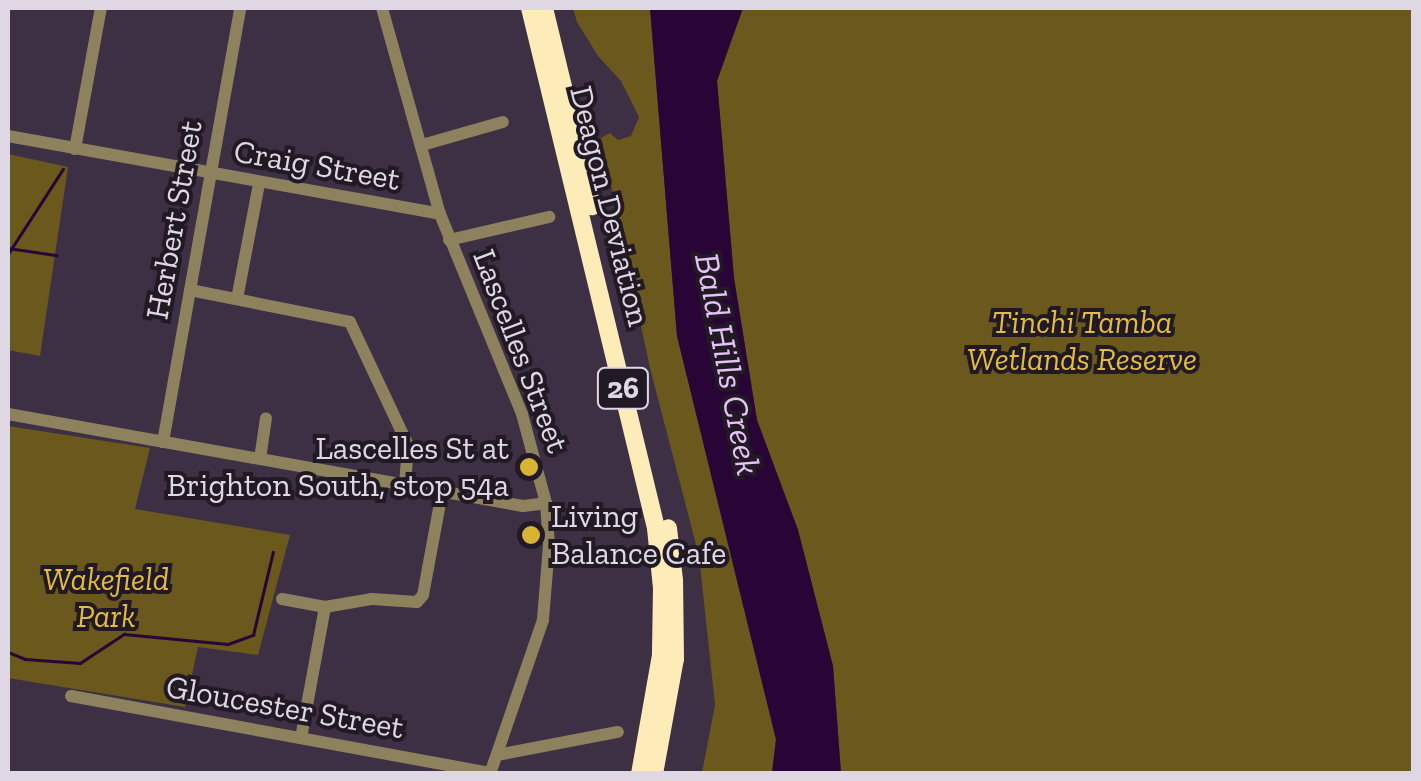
<!DOCTYPE html>
<html>
<head>
<meta charset="utf-8">
<style>
	body { margin:0 }
	#map { position:relative; width:1421px; height:781px; overflow:hidden; background:#3d2f44; font-family:"Zilla Slab",serif }
	div>[style] { position:absolute }
	.green>* { inset:0; background:#6a581d }
	.water>* { inset:0; background:#280536 }
	.stream>* { height:2.5px; margin:-1.25px; padding:0 1.25px; transform-origin:1.25px; border-radius:1.25px; background:#280536 }
	.minor>* { height:12px; margin:-6px; padding:0 6px; transform-origin:6px; border-radius:6px; background:#8e825e }
	.highway>* { height:18px; margin:-9px; padding:0 9px; transform-origin:9px; border-radius:9px; background:#feecb8 }
	.dots>* { width:28px; height:28px; translate:-50% -50%; box-sizing:border-box; border:5px solid #211a24; border-radius:50% }
	span { translate:-50% -50%; white-space:nowrap; text-align:center; line-height:1.15; -webkit-text-stroke:8px #211a24; paint-order:stroke }
	.shield-label span { padding:2px 8px; background:#211a24; border:2px solid; border-radius:8px; -webkit-text-stroke-width:0 }
	.shield-label { font-size:30px; color:#e0d7e4; font-weight:700 }
	.street-label { font-size:32px; color:#e0d7e4 }
	.park-label { font-size:32px; color:#e3bc3c; font-style:italic }
	.poi-label { font-size:32px; color:#e0d7e4 }
	.right { translate:-100% -50%; text-align:right }
	.left { translate:0 -50%; text-align:left }
	.water-label { font-size:35px; color:#e7c1fa; font-style:italic }
	.frame { position:absolute; inset:0; border:10px solid #e0d7e4; pointer-events:none }
</style>
</head>
<body>
<div id="map">
	<div class="green">
		<div style="clip-path:polygon(573px 8px,650px 8px,677px 336px,776px 740px,772px 773px,702px 773px,715px 705px,699px 556px,650px 368px,601px 138px,610px 133px,618px 140px,631px 136px,639px 117px,621px 81px,598px 56px,577px 22px)"></div>
		<div style="clip-path:polygon(743px 8px,1413px 8px,1413px 773px,841px 773px,833px 666px,798px 530px,757px 420px,734px 278px,717px 80px)"></div>
		<div style="clip-path:polygon(8px 154px,68px 167px,40px 356px,8px 350px)"></div>
		<div style="clip-path:polygon(8px 426px,150px 448px,135px 509px,290px 535px,258px 655px,198px 647px,185px 707px,8px 678px)"></div>
	</div>
	<div class="water">
		<div style="clip-path:polygon(650px 8px,743px 8px,717px 81px,734px 278px,757px 420px,798px 530px,833px 666px,841px 773px,772px 773px,776px 739px,677px 336px)"></div>
	</div>
	<div class="stream">
		<div style="left:8px;top:248px;width:49px;rotate:8.3deg"></div>
		<div style="left:8px;top:254px;width:101px;rotate:-57.1deg"></div>
		<div style="left:8px;top:652px;width:18px;rotate:22deg"></div>
		<div style="left:25px;top:659px;width:55px;rotate:4.2deg"></div>
		<div style="left:80px;top:663px;width:53px;rotate:-33.4deg"></div>
		<div style="left:124px;top:634px;width:104px;rotate:5.5deg"></div>
		<div style="left:228px;top:644px;width:27px;rotate:-20deg"></div>
		<div style="left:253px;top:635px;width:85px;rotate:-76.5deg"></div>
	</div>
	<div class="minor">
		<div style="left:382px;top:8px;width:214px;rotate:74.3deg"></div>
		<div style="left:440px;top:214px;width:216px;rotate:67.7deg"></div>
		<div style="left:522px;top:414px;width:92px;rotate:74.9deg"></div>
		<div style="left:546px;top:503px;width:42px;rotate:85.9deg"></div>
		<div style="left:549px;top:545px;width:75px;rotate:94.6deg"></div>
		<div style="left:543px;top:620px;width:163px;rotate:109deg"></div>
		<div style="left:8px;top:136px;width:439px;rotate:10.2deg"></div>
		<div style="left:422px;top:145px;width:84px;rotate:-15.9deg"></div>
		<div style="left:75px;top:149px;width:143px;rotate:-79.6deg"></div>
		<div style="left:449px;top:240px;width:103px;rotate:-13deg"></div>
		<div style="left:190px;top:290px;width:163px;rotate:11.3deg"></div>
		<div style="left:350px;top:322px;width:136px;rotate:64.8deg"></div>
		<div style="left:408px;top:445px;width:40px;rotate:94.3deg"></div>
		<div style="left:237px;top:299px;width:117px;rotate:-79.2deg"></div>
		<div style="left:8px;top:414px;width:523px;rotate:10.13deg"></div>
		<div style="left:523px;top:506px;width:23px;rotate:-7deg"></div>
		<div style="left:163px;top:442px;width:441px;rotate:-79.9deg"></div>
		<div style="left:260px;top:459px;width:41px;rotate:-81.7deg"></div>
		<div style="left:282px;top:599px;width:44px;rotate:10.5deg"></div>
		<div style="left:325px;top:607px;width:48px;rotate:-9.7deg"></div>
		<div style="left:372px;top:599px;width:45px;rotate:3.8deg"></div>
		<div style="left:417px;top:602px;width:9px;rotate:-49deg"></div>
		<div style="left:423px;top:595px;width:105px;rotate:-79.5deg"></div>
		<div style="left:71px;top:696px;width:427px;rotate:10.4deg"></div>
		<div style="left:301px;top:738px;width:133px;rotate:-79.6deg"></div>
		<div style="left:497px;top:755px;width:123px;rotate:-10.8deg"></div>
	</div>
	<div class="highway">
		<div style="left:530px;top:8px;width:535px;rotate:76.38deg"></div>
		<div style="left:656px;top:528px;width:60px;rotate:84.3deg"></div>
		<div style="left:662px;top:588px;width:67px;rotate:90.9deg"></div>
		<div style="left:661px;top:655px;width:121px;rotate:100deg"></div>
		<div style="left:544px;top:8px;width:204px;rotate:76.4deg"></div>
		<div style="left:654px;top:774px;width:117px;rotate:-79.7deg"></div>
		<div style="left:675px;top:659px;width:79px;rotate:-90.7deg"></div>
		<div style="left:674px;top:580px;width:52px;rotate:-96.6deg"></div>
	</div>
	<div class="dots">
		<div style="left:529px;top:467px;background:#dab334"></div>
		<div style="left:531px;top:535px;background:#dab334"></div>
	</div>
	<div class="shield-label">
		<span style="left:623px;top:388px">26</span>
	</div>
	<div class="street-label">
		<span style="left:317px;top:165px;rotate:10deg">Craig Street</span>
		<span style="left:610px;top:206px;rotate:76deg">Deagon Deviation</span>
		<span style="left:174px;top:220px;rotate:-80deg">Herbert Street</span>
		<span style="left:521px;top:351px;rotate:69deg">Lascelles Street</span>
		<span style="left:285px;top:707px;rotate:10deg">Gloucester Street</span>
	</div>
	<div class="park-label">
		<span style="left:1082px;top:341px">Tinchi Tamba<br>Wetlands Reserve</span>
		<span style="left:106px;top:598px">Wakefield<br>Park</span>
	</div>
	<div class="poi-label">
		<span class="right" style="left:509px;top:467px">Lascelles St at<br>Brighton South, stop 54a</span>
		<span class="left" style="left:551px;top:535px">Living<br>Balance Cafe</span>
	</div>
	<div class="water-label">
		<span style="left:728px;top:364px;rotate:79deg">Bald Hills Creek</span>
	</div>
	<div class="frame"></div>
</div>
</body>
</html>
